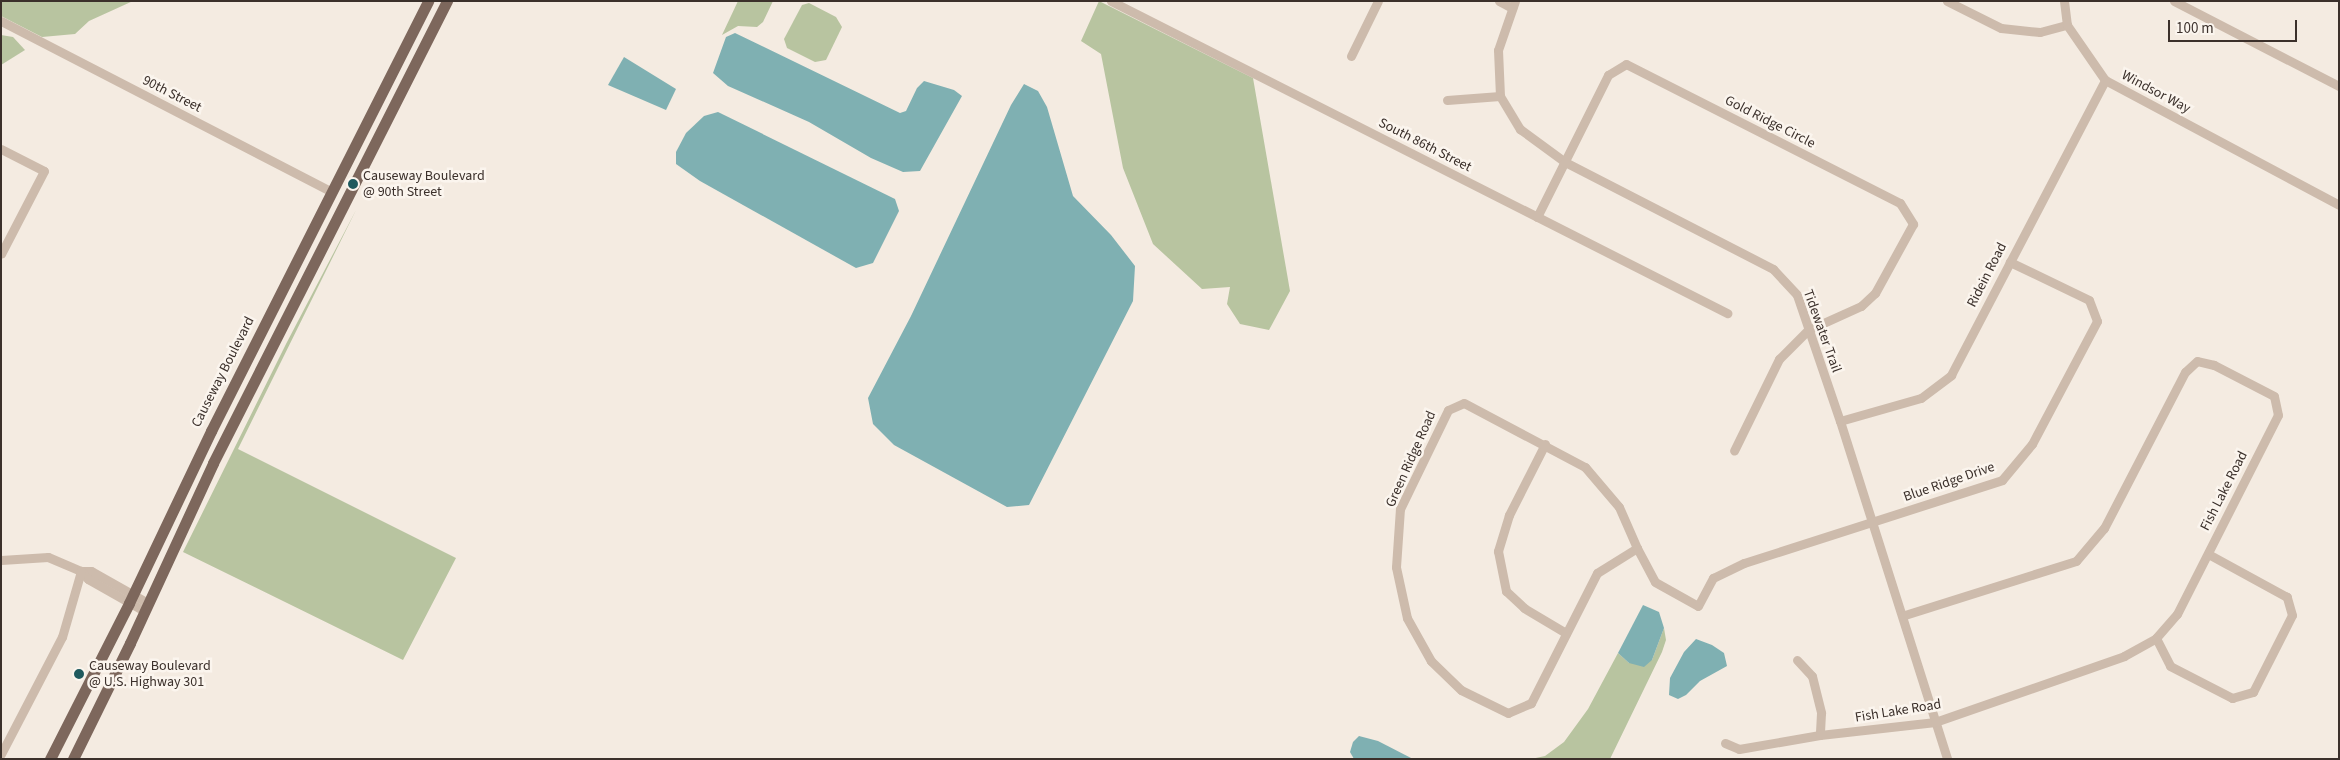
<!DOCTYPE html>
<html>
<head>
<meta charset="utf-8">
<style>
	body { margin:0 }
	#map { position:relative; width:2340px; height:760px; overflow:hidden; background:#f4ebe1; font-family:"Source Sans 3",sans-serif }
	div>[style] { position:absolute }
	.green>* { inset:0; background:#b8c4a0 }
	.water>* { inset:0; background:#7fb0b2 }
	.minor>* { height:9px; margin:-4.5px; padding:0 4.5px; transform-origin:4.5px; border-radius:4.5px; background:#cdbbac }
	.major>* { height:11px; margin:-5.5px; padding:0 5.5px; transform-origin:5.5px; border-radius:5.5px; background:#7d675c }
	.dots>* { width:14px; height:14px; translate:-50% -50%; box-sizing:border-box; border:2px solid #fbf5ee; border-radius:50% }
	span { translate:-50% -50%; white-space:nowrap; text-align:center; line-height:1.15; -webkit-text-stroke:5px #fbf5ee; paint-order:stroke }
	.street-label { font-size:14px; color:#3b302b }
	.poi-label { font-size:14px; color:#3b302b }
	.left { translate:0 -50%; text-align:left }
	.frame { position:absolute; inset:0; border:2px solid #3b302b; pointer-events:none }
	.scale { position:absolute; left:2168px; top:20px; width:129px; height:22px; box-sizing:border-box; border:2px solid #3b302b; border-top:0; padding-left:6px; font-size:15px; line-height:18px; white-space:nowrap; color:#3b302b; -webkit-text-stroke:4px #fbf5ee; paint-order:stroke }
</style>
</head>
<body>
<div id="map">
	<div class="green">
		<div style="clip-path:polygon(1px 1px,133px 1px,89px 21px,75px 34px,42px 37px,1px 16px)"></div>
		<div style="clip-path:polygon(738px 1px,773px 1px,763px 22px,757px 27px,738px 26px,722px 35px)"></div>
		<div style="clip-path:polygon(1099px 1px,1253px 78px,1290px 291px,1269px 330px,1240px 324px,1227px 304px,1230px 287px,1202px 289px,1153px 244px,1123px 168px,1101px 54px,1081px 41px)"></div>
		<div style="clip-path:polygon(809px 3px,836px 17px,842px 27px,826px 60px,815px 62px,787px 48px,784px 39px,802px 5px)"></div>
		<div style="clip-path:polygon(1px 35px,13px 37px,25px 50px,1px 65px)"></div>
		<div style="clip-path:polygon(356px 210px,238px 449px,456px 558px,403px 660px,183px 552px,286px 344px)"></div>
		<div style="clip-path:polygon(1664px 628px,1666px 640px,1662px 652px,1610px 759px,1531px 759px,1545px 756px,1564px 742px,1588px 709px,1618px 653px,1629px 663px,1652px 660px)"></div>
	</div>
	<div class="water">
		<div style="clip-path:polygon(735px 33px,900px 113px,906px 111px,917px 88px,924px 81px,954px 90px,962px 96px,920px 171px,903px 172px,871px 158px,809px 122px,728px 86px,713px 73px,726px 37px)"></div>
		<div style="clip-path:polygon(624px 57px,676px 89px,666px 110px,608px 85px)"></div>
		<div style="clip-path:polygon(1024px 84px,1038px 91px,1047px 107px,1073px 196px,1111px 235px,1135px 266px,1133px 301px,1029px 505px,1007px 507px,894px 445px,873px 424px,868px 398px,911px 316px,1011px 105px)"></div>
		<div style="clip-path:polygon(718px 112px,895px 199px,899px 211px,873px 263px,856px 268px,700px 181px,676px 164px,676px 152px,686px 133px,704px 116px)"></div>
		<div style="clip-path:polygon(1643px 605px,1659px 612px,1664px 628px,1652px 660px,1644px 667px,1629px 663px,1618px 653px)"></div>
		<div style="clip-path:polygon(1696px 639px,1712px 645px,1724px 653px,1727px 666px,1700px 681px,1686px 695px,1678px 699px,1669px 695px,1670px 678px,1684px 652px)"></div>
		<div style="clip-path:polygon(1359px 736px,1378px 741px,1413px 759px,1354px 759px,1350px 752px,1353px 742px)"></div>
	</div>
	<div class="minor">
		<div style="left:1111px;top:1px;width:691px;rotate:26.86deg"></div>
		<div style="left:1499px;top:1px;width:15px;rotate:28deg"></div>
		<div style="left:1515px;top:1px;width:52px;rotate:109.1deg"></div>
		<div style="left:1498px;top:50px;width:46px;rotate:87.5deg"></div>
		<div style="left:1500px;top:96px;width:39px;rotate:59deg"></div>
		<div style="left:1520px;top:129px;width:56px;rotate:36.3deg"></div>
		<div style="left:1565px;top:162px;width:234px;rotate:27.2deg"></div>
		<div style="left:1773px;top:269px;width:35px;rotate:47deg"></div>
		<div style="left:1797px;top:295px;width:133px;rotate:71.2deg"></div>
		<div style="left:1840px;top:421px;width:355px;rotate:72.4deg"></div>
		<div style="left:1947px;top:1px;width:60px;rotate:26.6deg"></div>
		<div style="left:2001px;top:28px;width:39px;rotate:6deg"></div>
		<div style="left:2040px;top:32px;width:28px;rotate:-15deg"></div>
		<div style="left:2064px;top:1px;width:24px;rotate:83deg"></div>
		<div style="left:2067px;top:25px;width:67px;rotate:55.4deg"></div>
		<div style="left:2105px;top:80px;width:265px;rotate:28.1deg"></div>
		<div style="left:2174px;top:1px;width:186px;rotate:27.3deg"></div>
		<div style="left:1px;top:21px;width:371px;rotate:27.3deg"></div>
		<div style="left:1351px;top:56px;width:61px;rotate:-63.9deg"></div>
		<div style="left:1447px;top:100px;width:53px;rotate:-4.3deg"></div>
		<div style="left:1px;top:149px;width:48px;rotate:27.1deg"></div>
		<div style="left:44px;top:171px;width:93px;rotate:117.4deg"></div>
		<div style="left:1537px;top:217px;width:159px;rotate:-63.4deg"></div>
		<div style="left:1608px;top:75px;width:21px;rotate:-31deg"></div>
		<div style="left:1626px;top:64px;width:307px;rotate:26.9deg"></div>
		<div style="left:1900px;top:203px;width:25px;rotate:58deg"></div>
		<div style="left:1913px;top:224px;width:79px;rotate:118.8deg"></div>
		<div style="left:1875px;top:293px;width:19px;rotate:137deg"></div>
		<div style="left:1861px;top:306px;width:58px;rotate:155.6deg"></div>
		<div style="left:1808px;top:330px;width:41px;rotate:135deg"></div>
		<div style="left:1779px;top:359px;width:102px;rotate:116.1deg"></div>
		<div style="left:1840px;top:421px;width:84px;rotate:-15.9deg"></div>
		<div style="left:1921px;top:398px;width:38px;rotate:-37deg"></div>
		<div style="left:1951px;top:375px;width:333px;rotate:-62.4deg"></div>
		<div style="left:1545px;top:444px;width:80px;rotate:116.9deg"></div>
		<div style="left:1509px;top:515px;width:38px;rotate:107deg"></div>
		<div style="left:1498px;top:551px;width:41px;rotate:78.7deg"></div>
		<div style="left:1506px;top:591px;width:25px;rotate:43deg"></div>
		<div style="left:1524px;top:608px;width:49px;rotate:30.8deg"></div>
		<div style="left:1637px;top:548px;width:47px;rotate:148deg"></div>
		<div style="left:1597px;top:573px;width:146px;rotate:116.9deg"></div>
		<div style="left:1531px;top:703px;width:25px;rotate:157deg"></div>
		<div style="left:1508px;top:713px;width:52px;rotate:-153.9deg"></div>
		<div style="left:1461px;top:690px;width:42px;rotate:-136deg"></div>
		<div style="left:1431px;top:661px;width:49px;rotate:-119.2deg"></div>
		<div style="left:1407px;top:618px;width:52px;rotate:-102.2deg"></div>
		<div style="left:1396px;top:567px;width:58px;rotate:-86.1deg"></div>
		<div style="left:1400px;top:509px;width:110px;rotate:-64.1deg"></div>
		<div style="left:1448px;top:410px;width:17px;rotate:-24deg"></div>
		<div style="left:1464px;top:403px;width:137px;rotate:27.9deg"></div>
		<div style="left:1585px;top:467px;width:52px;rotate:49.6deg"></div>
		<div style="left:1619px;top:507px;width:45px;rotate:66.3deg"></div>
		<div style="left:1637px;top:548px;width:38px;rotate:62deg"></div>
		<div style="left:1655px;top:582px;width:49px;rotate:29.2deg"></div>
		<div style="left:1698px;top:606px;width:32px;rotate:-62deg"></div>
		<div style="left:1713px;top:578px;width:34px;rotate:-26deg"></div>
		<div style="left:1744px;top:563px;width:271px;rotate:-17.8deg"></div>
		<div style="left:2002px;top:480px;width:47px;rotate:-50.2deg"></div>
		<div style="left:2032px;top:444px;width:139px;rotate:-62.1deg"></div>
		<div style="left:2097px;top:321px;width:22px;rotate:-111deg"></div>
		<div style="left:2089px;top:300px;width:88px;rotate:-154.3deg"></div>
		<div style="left:1px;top:560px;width:47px;rotate:-3.7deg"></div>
		<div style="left:48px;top:557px;width:36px;rotate:23deg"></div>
		<div style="left:81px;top:571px;width:10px"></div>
		<div style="left:91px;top:571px;width:65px;rotate:29.3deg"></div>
		<div style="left:81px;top:571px;width:11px;rotate:49deg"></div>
		<div style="left:88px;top:579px;width:64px;rotate:29.7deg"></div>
		<div style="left:2156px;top:638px;width:31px;rotate:63deg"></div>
		<div style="left:2170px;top:666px;width:70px;rotate:27.3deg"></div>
		<div style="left:2232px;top:698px;width:22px;rotate:-16deg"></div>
		<div style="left:2253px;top:692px;width:86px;rotate:-63.1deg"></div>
		<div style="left:2292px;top:615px;width:19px;rotate:-106deg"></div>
		<div style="left:2287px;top:597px;width:90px;rotate:-151.4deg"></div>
		<div style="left:1797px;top:660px;width:22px;rotate:47deg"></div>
		<div style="left:1812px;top:676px;width:38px;rotate:76deg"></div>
		<div style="left:1821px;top:713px;width:22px;rotate:93deg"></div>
		<div style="left:1725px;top:743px;width:15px;rotate:23deg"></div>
		<div style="left:1739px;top:749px;width:82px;rotate:-9.8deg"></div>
		<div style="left:1820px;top:735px;width:116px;rotate:-6.4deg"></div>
		<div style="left:1935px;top:722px;width:200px;rotate:-19.2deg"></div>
		<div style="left:2124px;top:656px;width:37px;rotate:-29deg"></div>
		<div style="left:2156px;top:638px;width:32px;rotate:-49deg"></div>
		<div style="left:2177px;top:614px;width:223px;rotate:-63.1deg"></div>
		<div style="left:2278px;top:415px;width:19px;rotate:-102deg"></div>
		<div style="left:2274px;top:396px;width:68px;rotate:-152.7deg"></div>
		<div style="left:2214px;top:365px;width:17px;rotate:-167deg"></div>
		<div style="left:2197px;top:361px;width:16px;rotate:137deg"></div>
		<div style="left:2185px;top:372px;width:176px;rotate:117.4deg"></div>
		<div style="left:2104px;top:528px;width:43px;rotate:130.3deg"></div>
		<div style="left:2076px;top:561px;width:182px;rotate:162.5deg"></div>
		<div style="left:1px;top:754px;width:132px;rotate:-62.5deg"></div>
		<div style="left:62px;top:637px;width:69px;rotate:-73.9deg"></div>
	</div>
	<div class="major">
		<div style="left:50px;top:759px;width:175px;rotate:-63.1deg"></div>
		<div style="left:129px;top:603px;width:191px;rotate:-64.5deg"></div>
		<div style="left:211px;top:431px;width:482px;rotate:-63.2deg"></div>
		<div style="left:73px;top:759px;width:129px;rotate:-63.8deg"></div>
		<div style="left:130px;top:643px;width:198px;rotate:-65.2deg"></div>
		<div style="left:213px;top:463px;width:518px;rotate:-63.14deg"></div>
	</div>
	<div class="dots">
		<div style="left:353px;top:184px;background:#1f5a5e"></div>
		<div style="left:79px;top:674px;background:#1f5a5e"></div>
	</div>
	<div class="street-label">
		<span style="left:2156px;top:92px;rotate:28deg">Windsor Way</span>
		<span style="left:172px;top:94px;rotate:27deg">90th Street</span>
		<span style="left:1770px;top:122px;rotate:27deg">Gold Ridge Circle</span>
		<span style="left:1425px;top:145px;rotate:27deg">South 86th Street</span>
		<span style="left:1987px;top:275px;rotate:-63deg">Ridein Road</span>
		<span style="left:1822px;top:331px;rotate:70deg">Tidewater Trail</span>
		<span style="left:223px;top:372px;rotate:-63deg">Causeway Boulevard</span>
		<span style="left:1411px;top:459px;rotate:-66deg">Green Ridge Road</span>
		<span style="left:1949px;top:482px;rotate:-19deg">Blue Ridge Drive</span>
		<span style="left:2224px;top:491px;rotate:-63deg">Fish Lake Road</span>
		<span style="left:1898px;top:711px;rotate:-9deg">Fish Lake Road</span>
	</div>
	<div class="poi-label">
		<span class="left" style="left:363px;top:184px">Causeway Boulevard<br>@ 90th Street</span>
		<span class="left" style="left:89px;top:674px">Causeway Boulevard<br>@ U.S. Highway 301</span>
	</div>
	<div class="frame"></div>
	<div class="scale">100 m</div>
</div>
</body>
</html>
